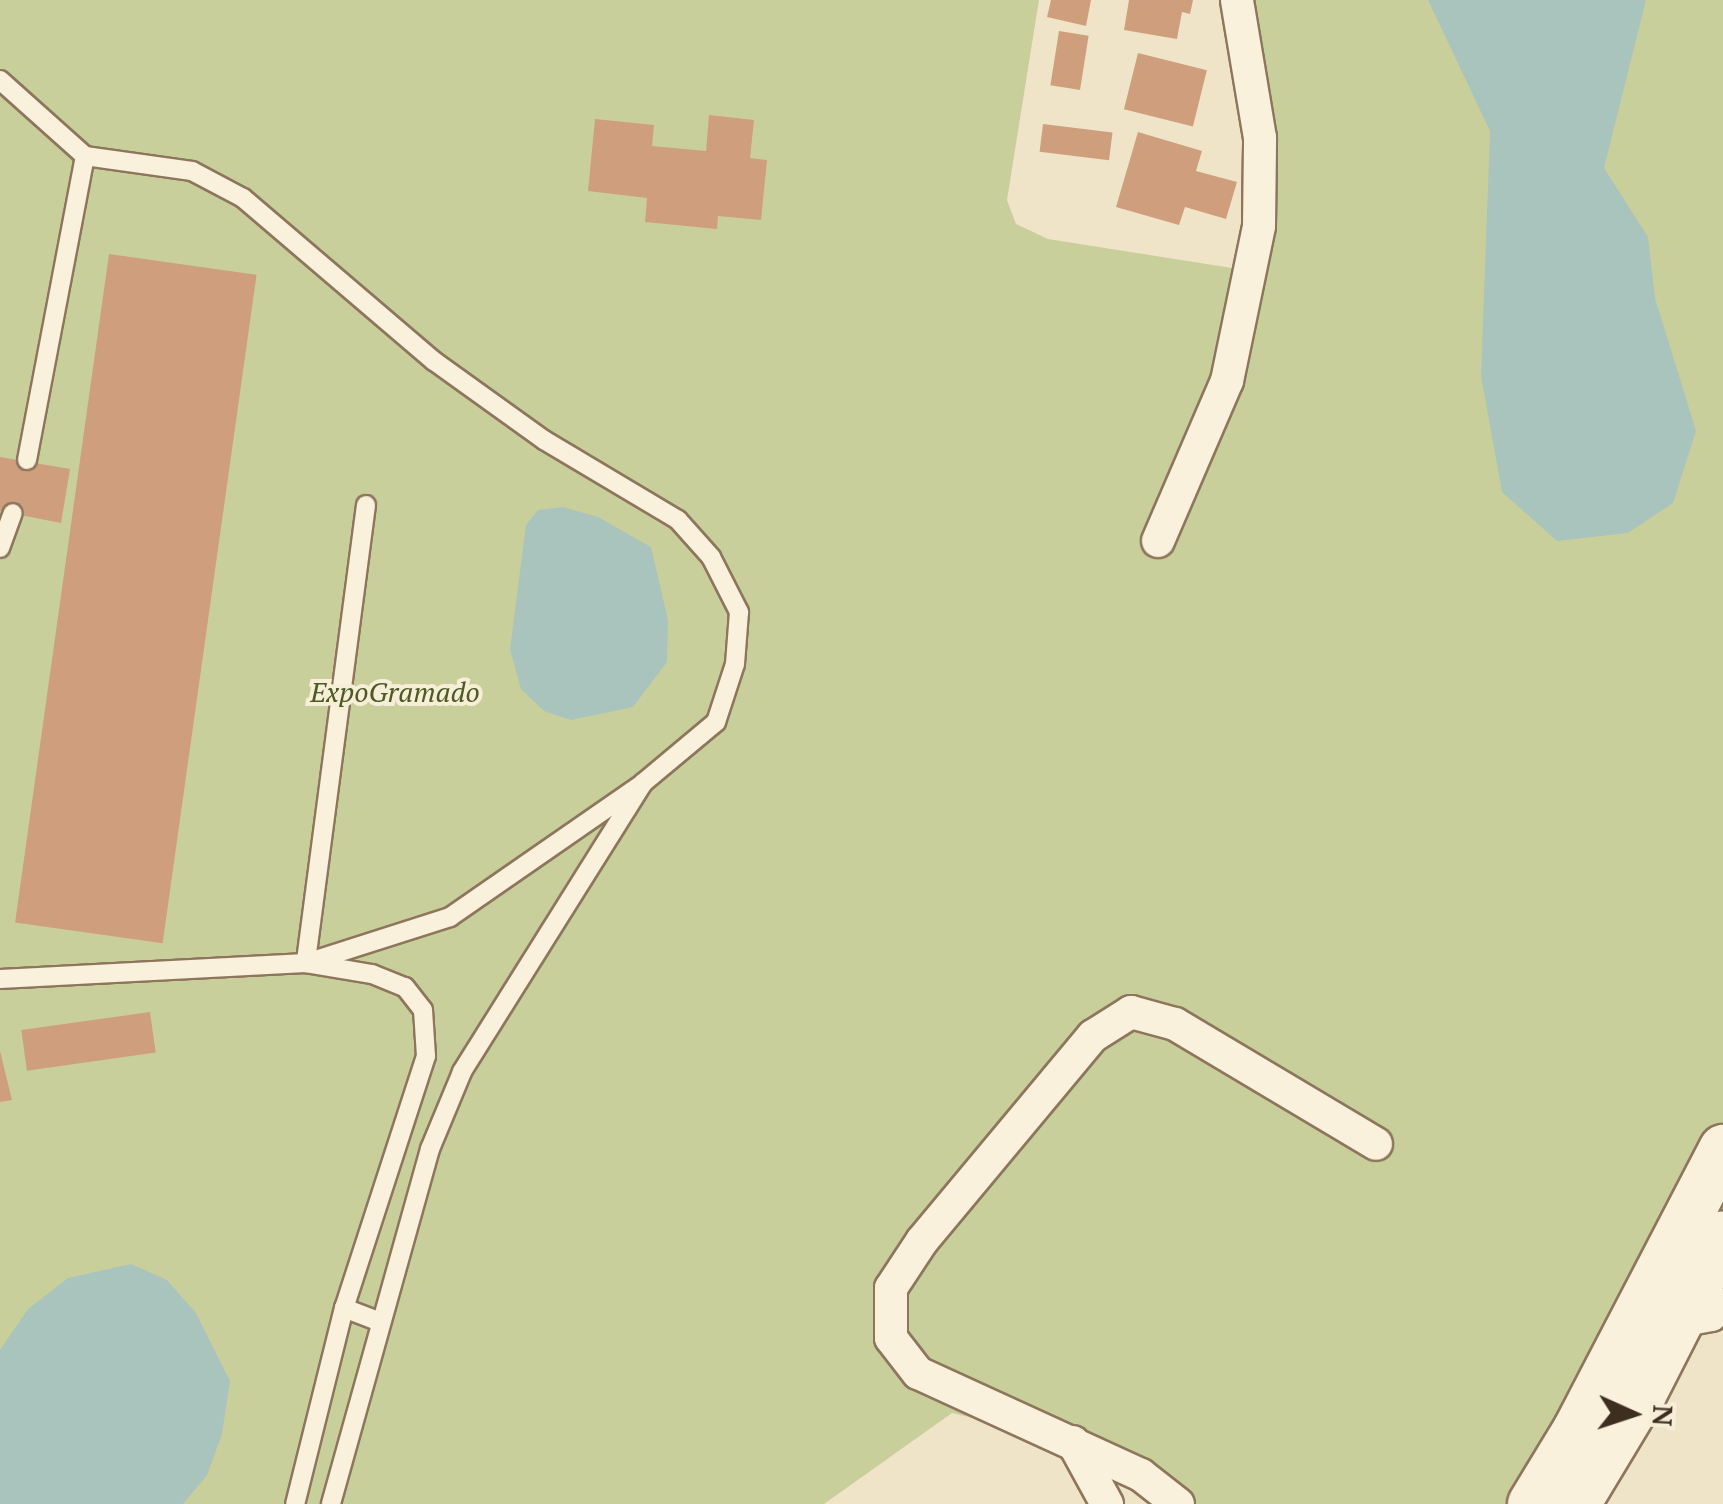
<!DOCTYPE html>
<html>
<head>
<meta charset="utf-8">
<style>
	body { margin:0 }
	#map { position:relative; width:1723px; height:1504px; overflow:hidden; background:#f0e4c8; font-family:"PT Serif",serif }
	div>[style] { position:absolute }
	.green>* { inset:0; background:#c9cf9b }
	.water>* { inset:0; background:#a9c4bc }
	.building>* { inset:0; background:#cf9f7d; transform-origin:0 0 }
	.roads { filter:drop-shadow(2px 0 #8d765c) drop-shadow(-2px 0 #8d765c) drop-shadow(0 2px #8d765c) drop-shadow(0 -2px #8d765c) }
	.lane>* { height:18px; margin:-9px; padding:0 9px; transform-origin:9px; border-radius:9px; background:#faf1dc }
	.street>* { height:32px; margin:-16px; padding:0 16px; transform-origin:16px; border-radius:16px; background:#faf1dc }
	.secondary>* { height:48px; margin:-24px; padding:0 24px; transform-origin:24px; border-radius:24px; background:#faf1dc }
	span { translate:-50% -50%; white-space:nowrap; text-align:center; line-height:1.15; -webkit-text-stroke:8px #f7eed8; paint-order:stroke }
	.park-label { font-size:28px; color:#4d5a26; font-style:italic }
	.north { position:absolute; left:1583px; top:1364px; width:100px; height:100px; -webkit-text-stroke:8px #f7eed8; paint-order:stroke; rotate:93deg; font-size:28px; font-weight:700; line-height:40px; text-align:center; color:#3d2e20 }
	.north::after { content:''; display:block; margin:auto; width:35px; height:45px; background:#3d2e20; clip-path:polygon(50% 0,100% 100%,50% 72%,0 100%) }
</style>
</head>
<body>
<div id="map">
	<div class="green">
		<div style="clip-path:polygon(0 0,1039px 0,1007px 200px,1016px 224px,1048px 239px,1251px 271px,1237px 0,1723px 0,1723px 1149px,1532px 1504px,1178px 1504px,1073px 1442px,952px 1413px,824px 1504px,0 1504px)"></div>
	</div>
	<div class="water">
		<div style="clip-path:polygon(1428px 0,1646px 0,1604px 168px,1648px 237px,1655px 298px,1696px 431px,1673px 503px,1628px 533px,1557px 541px,1502px 492px,1481px 376px,1490px 131px)"></div>
		<div style="clip-path:polygon(563px 507px,598px 517px,651px 547px,668px 620px,667px 662px,633px 707px,571px 720px,544px 711px,521px 689px,510px 649px,526px 525px,538px 510px)"></div>
		<div style="clip-path:polygon(131px 1264px,167px 1280px,196px 1313px,230px 1381px,222px 1434px,207px 1475px,183px 1504px,0 1504px,0 1350px,28px 1309px,68px 1278px)"></div>
	</div>
	<div class="building">
		<div style="clip-path:polygon(1051px 0,1091px 0,1086px 26px,1047px 17px)"></div>
		<div style="clip-path:polygon(1129px 0,1193px 0,1190px 14px,1182px 12px,1177px 39px,1124px 30px)"></div>
		<div style="left:1059px;top:31px;width:30px;height:55px;rotate:9deg"></div>
		<div style="left:1138px;top:53px;width:71px;height:58px;rotate:14deg"></div>
		<div style="clip-path:polygon(709px 115px,754px 120px,750px 158px,767px 160px,761px 220px,718px 216px,717px 229px,645px 222px,647px 198px,588px 191px,595px 119px,654px 125px,652px 146px,706px 151px)"></div>
		<div style="left:1043px;top:124px;width:70px;height:28px;rotate:7deg"></div>
		<div style="clip-path:polygon(1138px 132px,1202px 151px,1196px 171px,1237px 182px,1226px 219px,1185px 207px,1179px 225px,1116px 207px)"></div>
		<div style="left:109px;top:254px;width:149px;height:675px;rotate:8deg"></div>
		<div style="clip-path:polygon(0 457px,70px 469px,61px 523px,0 511px)"></div>
		<div style="left:150px;top:1012px;width:41px;height:130px;rotate:82deg"></div>
		<div style="clip-path:polygon(0 1051px,12px 1100px,0 1102px)"></div>
	</div>
	<div class="roads">
		<div class="lane">
			<div style="left:0;top:80px;width:114px;rotate:41.8deg"></div>
			<div style="left:85px;top:156px;width:108px;rotate:8deg"></div>
			<div style="left:192px;top:171px;width:58px;rotate:27.9deg"></div>
			<div style="left:243px;top:198px;width:251px;rotate:40.5deg"></div>
			<div style="left:434px;top:361px;width:135px;rotate:35.7deg"></div>
			<div style="left:544px;top:440px;width:156px;rotate:30.8deg"></div>
			<div style="left:678px;top:520px;width:50px;rotate:48.3deg"></div>
			<div style="left:711px;top:557px;width:62px;rotate:63deg"></div>
			<div style="left:739px;top:612px;width:52px;rotate:94.4deg"></div>
			<div style="left:735px;top:664px;width:61px;rotate:108.1deg"></div>
			<div style="left:716px;top:722px;width:95px;rotate:140.1deg"></div>
			<div style="left:643px;top:783px;width:341px;rotate:122.1deg"></div>
			<div style="left:462px;top:1072px;width:83px;rotate:112.6deg"></div>
			<div style="left:430px;top:1149px;width:369px;rotate:105.6deg"></div>
			<div style="left:27px;top:460px;width:309px;rotate:-79.2deg"></div>
			<div style="left:366px;top:505px;width:462px;rotate:97.5deg"></div>
			<div style="left:306px;top:963px;width:151px;rotate:-17.7deg"></div>
			<div style="left:450px;top:917px;width:230px;rotate:-34.7deg"></div>
			<div style="left:0;top:548px;width:37px;rotate:-70deg"></div>
			<div style="left:0;top:979px;width:306px;rotate:-3deg"></div>
			<div style="left:306px;top:963px;width:67px;rotate:9.5deg"></div>
			<div style="left:372px;top:974px;width:35px;rotate:22deg"></div>
			<div style="left:405px;top:987px;width:29px;rotate:52deg"></div>
			<div style="left:423px;top:1010px;width:46px;rotate:86.3deg"></div>
			<div style="left:426px;top:1056px;width:265px;rotate:108deg"></div>
			<div style="left:344px;top:1308px;width:202px;rotate:104deg"></div>
			<div style="left:344px;top:1308px;width:39px;rotate:21deg"></div>
		</div>
		<div class="street">
			<div style="left:1158px;top:541px;width:174px;rotate:-66.7deg"></div>
			<div style="left:1227px;top:381px;width:158px;rotate:-78.3deg"></div>
			<div style="left:1259px;top:226px;width:88px;rotate:-89.3deg"></div>
			<div style="left:1260px;top:138px;width:140px;rotate:-99.5deg"></div>
			<div style="left:1668px;top:1323px;width:44px;rotate:-10.5deg"></div>
			<div style="left:1711px;top:1315px;width:16px;rotate:-40deg"></div>
			<div style="left:1073px;top:1442px;width:71px;rotate:61.3deg"></div>
			<div style="left:1178px;top:1504px;width:47px;rotate:-141.9deg"></div>
			<div style="left:1141px;top:1475px;width:245px;rotate:-155.4deg"></div>
			<div style="left:918px;top:1373px;width:44px;rotate:-127.6deg"></div>
			<div style="left:891px;top:1338px;width:50px;rotate:-90deg"></div>
			<div style="left:891px;top:1288px;width:56px;rotate:-56.6deg"></div>
			<div style="left:922px;top:1241px;width:267px;rotate:-50.2deg"></div>
			<div style="left:1093px;top:1036px;width:45px;rotate:-32.3deg"></div>
			<div style="left:1131px;top:1012px;width:46px;rotate:15.3deg"></div>
			<div style="left:1175px;top:1024px;width:234px;rotate:30.8deg"></div>
		</div>
		<div class="secondary">
			<div style="left:1532px;top:1504px;width:87px;rotate:-58.7deg"></div>
			<div style="left:1577px;top:1430px;width:317px;rotate:-62.5deg"></div>
			<div style="left:1576px;top:1504px;width:128px;rotate:-59deg"></div>
			<div style="left:1642px;top:1394px;width:178px;rotate:-63deg"></div>
		</div>
	</div>
	<div class="park-label">
		<span style="left:395px;top:692px">ExpoGramado</span>
	</div>
	<div class="north">N</div>
</div>
</body>
</html>
